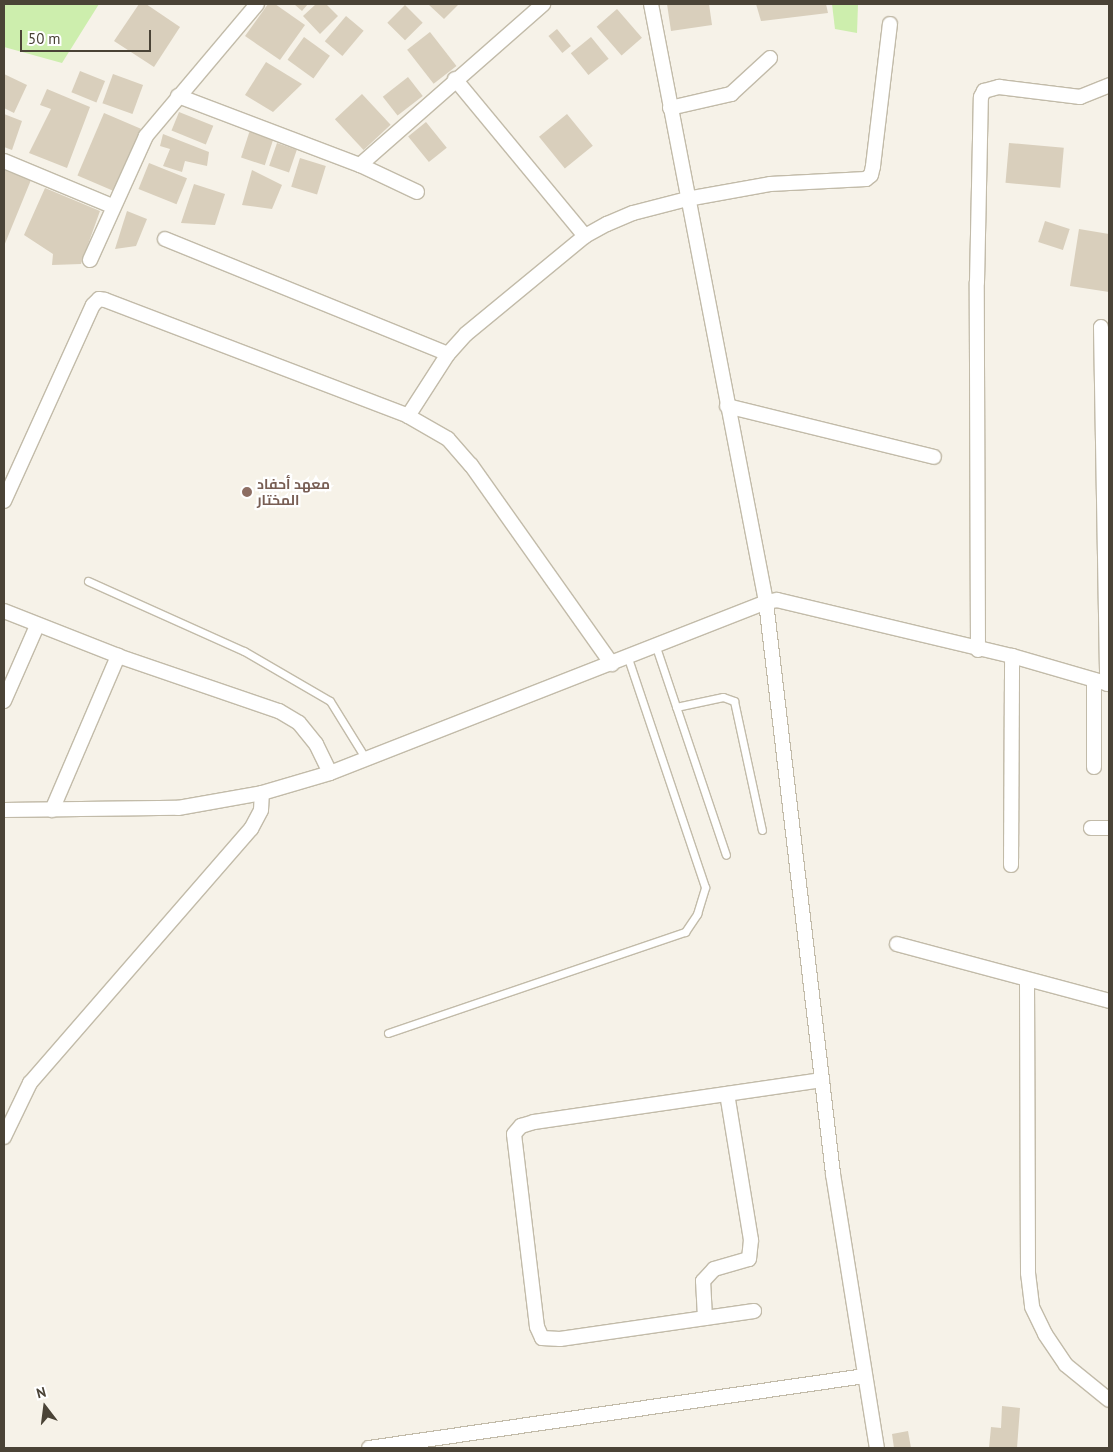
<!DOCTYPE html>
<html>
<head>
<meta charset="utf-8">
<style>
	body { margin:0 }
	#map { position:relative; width:1113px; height:1452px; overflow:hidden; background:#f6f2e8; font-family:"PT Sans",Cairo,sans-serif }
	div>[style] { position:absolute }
	.green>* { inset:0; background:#cdeead }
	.building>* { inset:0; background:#d9cfbc; transform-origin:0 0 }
	.roads { filter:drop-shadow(1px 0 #c2bba9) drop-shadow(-1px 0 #c2bba9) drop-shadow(0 1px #c2bba9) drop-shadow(0 -1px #c2bba9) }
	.service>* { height:7px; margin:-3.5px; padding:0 3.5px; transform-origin:3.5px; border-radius:3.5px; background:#fff }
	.minor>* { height:14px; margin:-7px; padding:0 7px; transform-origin:7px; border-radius:7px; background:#fff }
	.dots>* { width:14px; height:14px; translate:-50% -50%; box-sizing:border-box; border:2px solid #fff; border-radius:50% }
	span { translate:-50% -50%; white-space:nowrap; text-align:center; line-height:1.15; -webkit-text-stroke:4.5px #fff; paint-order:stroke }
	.education-label { font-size:14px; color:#785e54; font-weight:700 }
	.left { translate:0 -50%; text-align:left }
	.frame { position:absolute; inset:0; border:5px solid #4a4336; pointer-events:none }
	.north { position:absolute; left:20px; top:1382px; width:50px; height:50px; -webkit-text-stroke:4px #fff; paint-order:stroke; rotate:345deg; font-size:14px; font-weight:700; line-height:20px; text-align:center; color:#4a4336 }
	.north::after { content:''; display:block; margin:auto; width:18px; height:22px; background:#4a4336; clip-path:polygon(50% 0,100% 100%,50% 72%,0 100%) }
	.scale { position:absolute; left:20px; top:30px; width:131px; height:22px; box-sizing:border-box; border:2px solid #4a4336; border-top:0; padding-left:6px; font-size:15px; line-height:18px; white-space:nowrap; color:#4a4336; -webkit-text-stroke:4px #fff; paint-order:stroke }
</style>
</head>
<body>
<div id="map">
	<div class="green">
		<div style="clip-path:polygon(4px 4px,99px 4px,62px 63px,4px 47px)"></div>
		<div style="clip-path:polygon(832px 4px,858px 4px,857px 33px,835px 29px)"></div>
	</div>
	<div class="building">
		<div style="clip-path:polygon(139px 4px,146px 4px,180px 27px,154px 67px,114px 41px)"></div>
		<div style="clip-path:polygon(268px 4px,275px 4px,305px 25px,280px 60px,245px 36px)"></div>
		<div style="clip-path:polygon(294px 4px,308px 4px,302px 11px)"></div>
		<div style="clip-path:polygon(316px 4px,326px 4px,338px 16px,320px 34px,303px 16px)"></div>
		<div style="clip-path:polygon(428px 4px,459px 4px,444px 19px)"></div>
		<div style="clip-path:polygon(667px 4px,709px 4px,712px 25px,671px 31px)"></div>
		<div style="clip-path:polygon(756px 4px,826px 4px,828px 13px,761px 21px)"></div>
		<div style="left:405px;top:5px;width:25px;height:25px;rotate:45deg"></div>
		<div style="left:617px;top:9px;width:38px;height:27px;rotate:49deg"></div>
		<div style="left:346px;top:16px;width:23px;height:33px;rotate:40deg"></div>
		<div style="left:557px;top:29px;width:22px;height:11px;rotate:51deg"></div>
		<div style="left:430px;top:32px;width:43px;height:29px;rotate:52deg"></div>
		<div style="left:304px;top:37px;width:32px;height:28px;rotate:36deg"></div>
		<div style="left:591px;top:37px;width:28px;height:26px;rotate:51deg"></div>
		<div style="clip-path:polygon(266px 62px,302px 84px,273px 112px,245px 95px)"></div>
		<div style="left:80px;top:71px;width:27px;height:23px;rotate:22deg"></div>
		<div style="clip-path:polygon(4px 74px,27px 85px,14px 113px,4px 108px)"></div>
		<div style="left:113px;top:74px;width:32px;height:31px;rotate:20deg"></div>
		<div style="left:408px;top:77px;width:24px;height:32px;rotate:52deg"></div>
		<div style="clip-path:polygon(47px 89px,90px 107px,67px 168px,29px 153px,51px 109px,40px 105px)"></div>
		<div style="left:362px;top:94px;width:42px;height:37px;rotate:47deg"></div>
		<div style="left:179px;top:112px;width:37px;height:20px;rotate:22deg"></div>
		<div style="left:104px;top:113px;width:40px;height:68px;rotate:23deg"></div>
		<div style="clip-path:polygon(4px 114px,22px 121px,12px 150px,4px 147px)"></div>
		<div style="left:567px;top:114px;width:41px;height:36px;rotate:51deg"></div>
		<div style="left:426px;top:122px;width:33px;height:23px;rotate:51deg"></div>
		<div style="left:250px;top:130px;width:25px;height:29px;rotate:18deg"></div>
		<div style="clip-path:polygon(163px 134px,209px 152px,207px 166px,185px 161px,182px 172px,163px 166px,170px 149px,160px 146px)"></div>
		<div style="left:277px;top:143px;width:21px;height:24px;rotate:19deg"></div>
		<div style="left:1009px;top:143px;width:55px;height:40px;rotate:5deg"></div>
		<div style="left:300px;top:158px;width:27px;height:30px;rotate:17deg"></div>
		<div style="left:149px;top:163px;width:41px;height:28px;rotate:22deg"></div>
		<div style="clip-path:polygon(4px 170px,31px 180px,4px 246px)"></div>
		<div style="clip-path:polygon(252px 170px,282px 185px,272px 209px,242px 205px)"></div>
		<div style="clip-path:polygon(194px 184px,225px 194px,215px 225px,181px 223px)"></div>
		<div style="clip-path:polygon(45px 188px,100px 211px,81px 264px,52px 265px,53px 254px,24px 235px)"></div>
		<div style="clip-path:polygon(127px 211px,147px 219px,136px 246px,115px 249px)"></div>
		<div style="left:1045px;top:221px;width:26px;height:22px;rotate:18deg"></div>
		<div style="clip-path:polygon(1079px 229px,1109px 234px,1109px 292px,1070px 286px)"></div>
		<div style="clip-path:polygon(1002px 1406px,1020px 1408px,1017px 1448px,989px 1448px,991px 1427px,1001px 1428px)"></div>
		<div style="clip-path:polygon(908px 1431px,911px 1448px,894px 1448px,892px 1434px)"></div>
	</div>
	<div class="roads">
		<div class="service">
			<div style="left:88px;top:581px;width:171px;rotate:24.2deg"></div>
			<div style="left:244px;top:651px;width:99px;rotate:30.2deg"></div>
			<div style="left:330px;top:701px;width:68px;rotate:58.2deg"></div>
			<div style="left:656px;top:647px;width:219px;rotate:71.4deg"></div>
			<div style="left:676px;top:707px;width:48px;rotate:-12deg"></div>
			<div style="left:723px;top:697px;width:12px;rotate:20deg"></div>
			<div style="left:734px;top:701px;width:132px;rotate:77.8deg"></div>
			<div style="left:388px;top:1033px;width:314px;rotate:-18.8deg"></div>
			<div style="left:685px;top:932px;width:22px;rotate:-56deg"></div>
			<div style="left:697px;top:914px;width:28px;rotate:-73deg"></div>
			<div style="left:705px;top:887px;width:242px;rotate:-108.6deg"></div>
		</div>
		<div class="minor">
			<div style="left:651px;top:4px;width:609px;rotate:79.11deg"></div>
			<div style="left:766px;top:602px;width:576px;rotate:83.32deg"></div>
			<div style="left:833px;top:1174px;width:278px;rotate:80.9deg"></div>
			<div style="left:455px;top:79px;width:204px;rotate:50.4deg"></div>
			<div style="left:178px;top:96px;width:195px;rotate:20.8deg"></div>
			<div style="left:360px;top:165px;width:244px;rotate:-41.3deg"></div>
			<div style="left:670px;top:108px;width:63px;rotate:-12.9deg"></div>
			<div style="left:731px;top:94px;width:53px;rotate:-42.7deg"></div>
			<div style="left:4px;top:161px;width:117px;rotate:22.6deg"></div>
			<div style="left:360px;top:165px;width:63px;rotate:25.3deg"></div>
			<div style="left:165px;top:239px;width:305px;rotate:22.1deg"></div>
			<div style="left:90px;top:260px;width:136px;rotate:-65.7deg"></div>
			<div style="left:146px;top:136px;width:172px;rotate:-49.9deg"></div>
			<div style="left:1101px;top:327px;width:357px;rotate:89deg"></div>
			<div style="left:727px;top:406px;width:213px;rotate:13.8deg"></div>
			<div style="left:408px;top:416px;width:74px;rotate:-57.2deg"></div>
			<div style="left:448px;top:354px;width:27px;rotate:-48deg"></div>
			<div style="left:466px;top:334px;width:154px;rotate:-39.5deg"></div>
			<div style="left:585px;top:236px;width:25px;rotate:-29deg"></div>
			<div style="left:607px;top:224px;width:28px;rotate:-23deg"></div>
			<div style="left:633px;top:213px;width:56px;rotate:-14.5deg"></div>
			<div style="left:687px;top:199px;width:84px;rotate:-10.2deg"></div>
			<div style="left:770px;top:184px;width:96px;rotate:-3deg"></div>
			<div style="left:866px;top:179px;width:6px;rotate:-39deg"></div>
			<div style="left:871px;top:175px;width:9px;rotate:-77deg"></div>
			<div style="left:873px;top:166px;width:143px;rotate:-83.2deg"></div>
			<div style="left:4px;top:501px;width:215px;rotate:-65.6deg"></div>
			<div style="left:93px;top:305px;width:8px;rotate:-45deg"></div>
			<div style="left:99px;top:299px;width:6px;rotate:9deg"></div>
			<div style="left:105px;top:300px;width:324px;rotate:20.9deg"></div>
			<div style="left:408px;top:416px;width:46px;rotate:29.9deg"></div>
			<div style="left:448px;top:439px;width:35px;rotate:49deg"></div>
			<div style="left:471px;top:465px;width:244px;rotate:54.7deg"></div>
			<div style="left:4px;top:611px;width:123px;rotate:21.5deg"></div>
			<div style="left:118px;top:656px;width:170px;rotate:18.9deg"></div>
			<div style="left:279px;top:711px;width:23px;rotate:31deg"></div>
			<div style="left:299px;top:723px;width:27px;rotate:51deg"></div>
			<div style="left:316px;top:744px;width:32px;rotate:64deg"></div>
			<div style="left:978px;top:650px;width:368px;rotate:-90.2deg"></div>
			<div style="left:977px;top:282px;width:185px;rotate:-88.8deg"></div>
			<div style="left:981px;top:97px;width:7px;rotate:-63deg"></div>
			<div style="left:984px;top:91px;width:16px;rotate:-15deg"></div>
			<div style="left:999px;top:87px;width:82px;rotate:7deg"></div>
			<div style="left:1080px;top:97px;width:31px;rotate:-22deg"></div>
			<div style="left:4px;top:701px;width:82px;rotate:-66.3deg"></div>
			<div style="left:1094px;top:767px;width:87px;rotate:-90deg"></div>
			<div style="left:4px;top:810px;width:174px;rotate:-0.7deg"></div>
			<div style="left:178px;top:808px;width:85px;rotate:-10.1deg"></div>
			<div style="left:262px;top:793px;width:71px;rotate:-16.4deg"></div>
			<div style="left:330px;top:773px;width:468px;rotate:-21.4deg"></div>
			<div style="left:766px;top:602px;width:11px;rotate:-10deg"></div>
			<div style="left:777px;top:600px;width:242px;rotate:13.4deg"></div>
			<div style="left:1012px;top:656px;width:101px;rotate:16.1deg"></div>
			<div style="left:52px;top:810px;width:168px;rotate:-66.8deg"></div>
			<div style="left:1091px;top:828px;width:18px"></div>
			<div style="left:1011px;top:865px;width:209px;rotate:-89.7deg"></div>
			<div style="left:897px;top:944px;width:220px;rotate:15deg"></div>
			<div style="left:1027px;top:980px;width:293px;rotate:89.8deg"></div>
			<div style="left:1028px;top:1273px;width:34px;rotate:83deg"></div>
			<div style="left:1032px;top:1307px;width:30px;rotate:64deg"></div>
			<div style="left:1045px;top:1334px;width:37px;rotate:56deg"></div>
			<div style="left:1066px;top:1365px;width:55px;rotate:39.1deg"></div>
			<div style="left:4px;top:1137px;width:60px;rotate:-64.3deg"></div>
			<div style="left:30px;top:1083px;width:337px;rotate:-49deg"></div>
			<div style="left:251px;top:829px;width:21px;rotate:-62deg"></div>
			<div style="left:261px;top:810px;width:17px;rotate:-87deg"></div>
			<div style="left:754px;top:1311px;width:196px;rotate:171.8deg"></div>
			<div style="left:560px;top:1339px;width:18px;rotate:-177deg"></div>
			<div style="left:542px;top:1338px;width:12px;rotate:-114deg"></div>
			<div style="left:537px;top:1327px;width:194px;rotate:-96.8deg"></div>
			<div style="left:514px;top:1134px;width:11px;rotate:-49deg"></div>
			<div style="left:521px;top:1126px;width:14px;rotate:-17deg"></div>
			<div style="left:534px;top:1122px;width:291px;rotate:-8.3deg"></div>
			<div style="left:705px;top:1318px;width:37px;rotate:-93deg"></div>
			<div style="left:703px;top:1281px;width:16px;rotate:-47deg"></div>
			<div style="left:714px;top:1269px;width:36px;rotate:-16deg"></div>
			<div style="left:749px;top:1259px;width:19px;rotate:-84deg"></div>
			<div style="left:751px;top:1240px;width:148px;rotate:-99.3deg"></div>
			<div style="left:369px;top:1448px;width:501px;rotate:-8.26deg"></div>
		</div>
	</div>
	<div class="dots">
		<div style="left:247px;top:492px;background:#8d6e63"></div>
	</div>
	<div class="education-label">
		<span class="left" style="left:257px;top:492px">معهد أحفاد<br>المختار</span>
	</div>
	<div class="frame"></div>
	<div class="north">N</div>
	<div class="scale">50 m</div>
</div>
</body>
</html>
